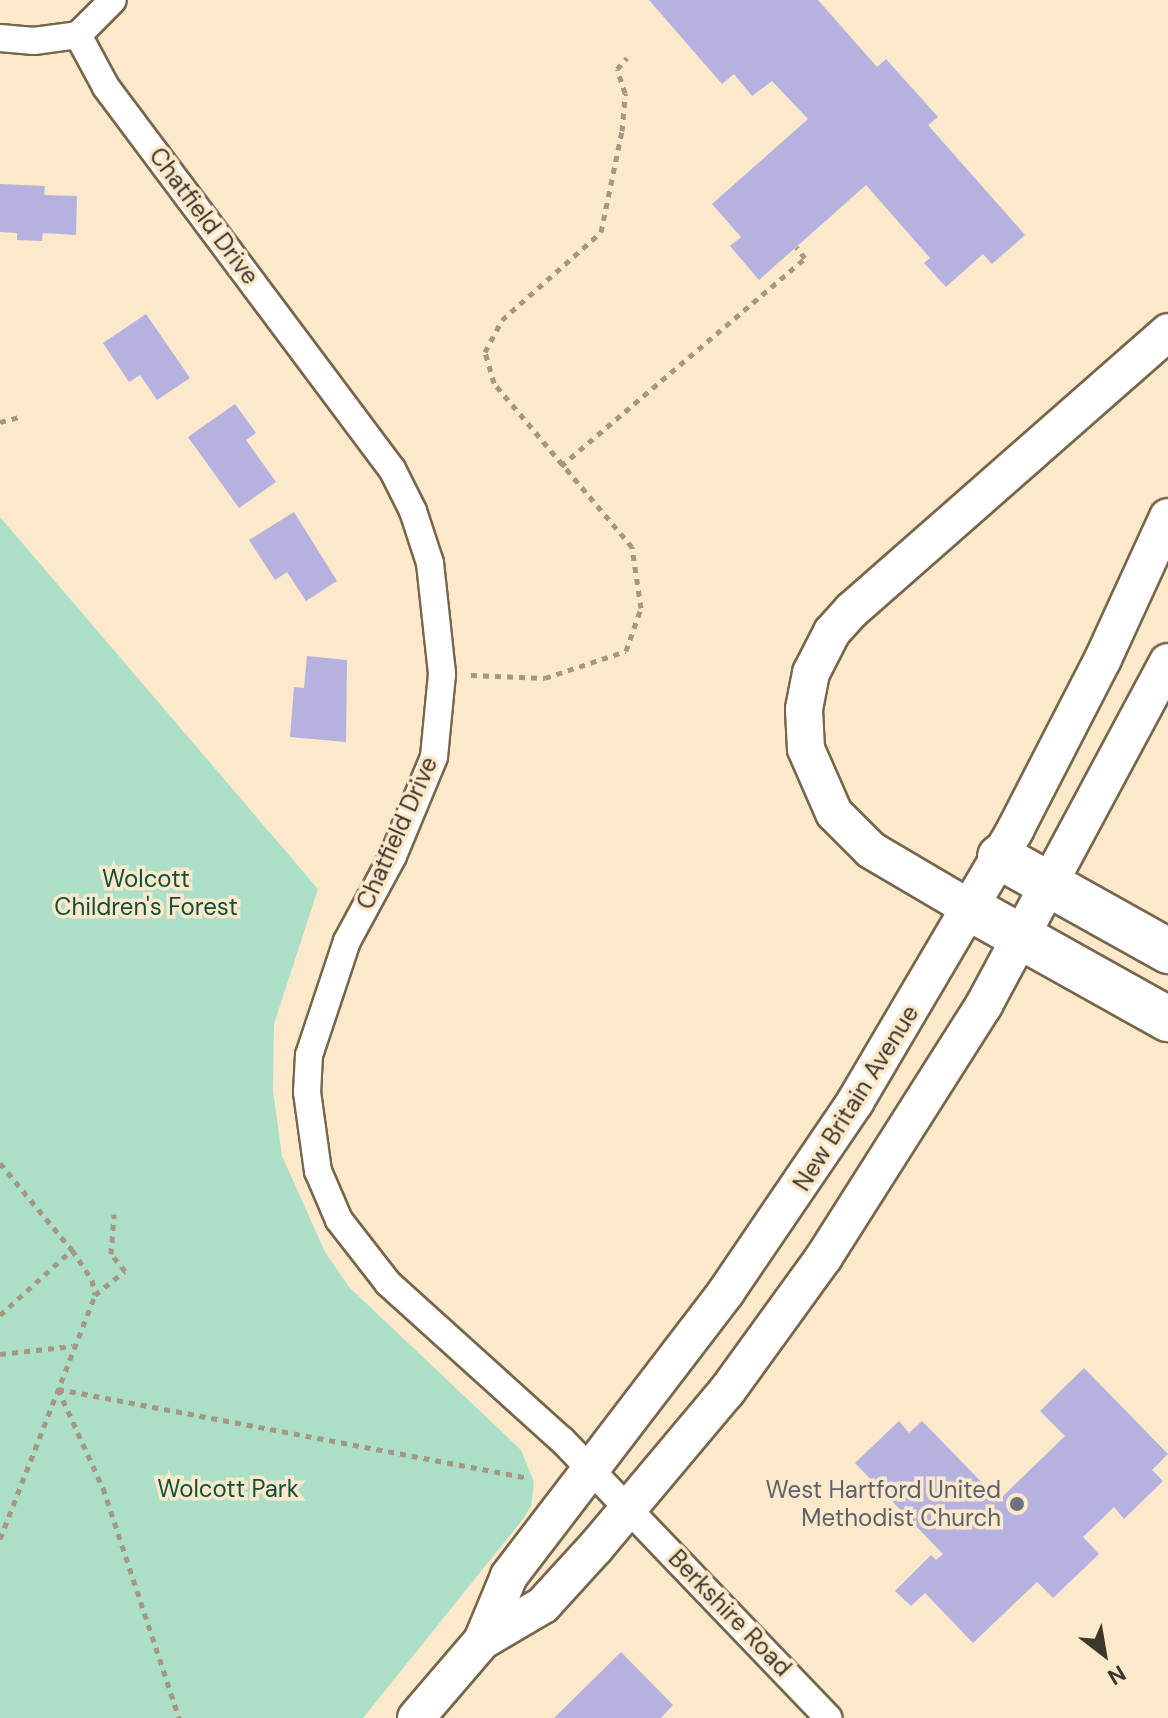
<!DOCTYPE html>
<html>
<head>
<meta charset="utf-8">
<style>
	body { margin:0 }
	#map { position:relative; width:1168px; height:1718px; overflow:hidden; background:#fce8ca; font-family:"DM Sans",sans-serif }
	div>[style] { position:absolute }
	.green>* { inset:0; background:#abdfc7 }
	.building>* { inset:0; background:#b5b2e0 }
	.path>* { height:5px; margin-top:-2.5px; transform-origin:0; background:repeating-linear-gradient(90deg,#a59781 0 6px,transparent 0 12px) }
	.roads { filter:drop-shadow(2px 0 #77664b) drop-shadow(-2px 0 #77664b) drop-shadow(0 2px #77664b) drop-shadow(0 -2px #77664b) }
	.minor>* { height:26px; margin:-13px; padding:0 13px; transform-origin:13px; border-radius:13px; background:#fff }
	.secondary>* { height:36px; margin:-18px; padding:0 18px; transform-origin:18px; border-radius:18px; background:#fff }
	.motorway>* { height:44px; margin:-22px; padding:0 22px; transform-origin:22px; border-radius:22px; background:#fff }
	.dots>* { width:22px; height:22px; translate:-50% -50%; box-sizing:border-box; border:4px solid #fce8ca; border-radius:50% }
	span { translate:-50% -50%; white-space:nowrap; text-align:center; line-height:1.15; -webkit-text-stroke:7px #fce8ca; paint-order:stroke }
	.street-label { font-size:24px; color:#3d362a }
	.park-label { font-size:24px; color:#0c513a }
	.worship-label { font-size:24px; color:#5b616d }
	.right { translate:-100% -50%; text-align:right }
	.north { position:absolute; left:1064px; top:1614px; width:80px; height:80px; -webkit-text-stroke:6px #fce8ca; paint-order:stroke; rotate:149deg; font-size:22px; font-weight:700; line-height:32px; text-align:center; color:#3d362a }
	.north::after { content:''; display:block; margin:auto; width:28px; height:36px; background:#3d362a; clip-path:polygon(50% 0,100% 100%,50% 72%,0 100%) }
</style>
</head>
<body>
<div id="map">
	<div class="green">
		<div style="clip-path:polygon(0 517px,318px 889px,274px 1024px,273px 1091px,282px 1156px,325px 1252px,349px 1287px,521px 1450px,534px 1482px,531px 1506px,523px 1519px,363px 1718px,0 1718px)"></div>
	</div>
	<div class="building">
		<div style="clip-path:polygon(649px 0,818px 0,877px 67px,886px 59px,938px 117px,928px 125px,1025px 235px,992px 264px,983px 254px,946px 287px,924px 263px,930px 258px,866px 185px,759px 280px,730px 246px,741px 237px,712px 204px,808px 119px,772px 81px,752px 96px,734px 74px,722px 84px)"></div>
		<div style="clip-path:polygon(0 184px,45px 186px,44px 195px,77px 196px,76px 235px,43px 233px,42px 241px,17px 240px,17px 233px,0 232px)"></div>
		<div style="clip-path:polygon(146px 314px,190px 378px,157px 400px,140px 375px,129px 382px,103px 343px)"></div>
		<div style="clip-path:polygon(235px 404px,256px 433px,246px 440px,276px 482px,239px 508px,188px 437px)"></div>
		<div style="clip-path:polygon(294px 512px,337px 581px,306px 601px,287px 572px,275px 580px,249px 540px)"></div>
		<div style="clip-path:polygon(307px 656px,347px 660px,346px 742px,290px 737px,294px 687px,304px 688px)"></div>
		<div style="clip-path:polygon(1084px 1368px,1168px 1454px,1152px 1470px,1163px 1481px,1124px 1519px,1114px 1507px,1083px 1537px,1099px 1554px,1053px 1598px,1037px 1582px,973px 1643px,925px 1593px,911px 1606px,895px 1591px,931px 1555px,936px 1560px,943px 1554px,855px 1463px,899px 1421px,909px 1433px,922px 1421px,999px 1500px,1065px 1436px,1040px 1411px)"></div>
		<div style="clip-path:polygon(621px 1652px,673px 1705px,661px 1718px,554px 1718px)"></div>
	</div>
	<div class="path">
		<div style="left:0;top:422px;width:23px;rotate:-15deg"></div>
		<div style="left:561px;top:466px;width:321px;rotate:-40.4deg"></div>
		<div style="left:805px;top:258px;width:14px;rotate:-129deg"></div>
		<div style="left:471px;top:675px;width:74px;rotate:2.3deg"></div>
		<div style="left:545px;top:678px;width:85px;rotate:-18.4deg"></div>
		<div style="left:626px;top:651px;width:46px;rotate:-70.8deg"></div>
		<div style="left:641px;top:608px;width:62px;rotate:-98.4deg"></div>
		<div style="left:632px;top:547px;width:214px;rotate:-130.1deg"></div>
		<div style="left:494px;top:383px;width:32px;rotate:-106deg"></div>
		<div style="left:485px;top:352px;width:36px;rotate:-62deg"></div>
		<div style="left:502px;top:320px;width:132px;rotate:-41.6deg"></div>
		<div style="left:601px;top:232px;width:103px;rotate:-78.3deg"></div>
		<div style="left:622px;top:131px;width:38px;rotate:-85deg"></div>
		<div style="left:625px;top:93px;width:25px;rotate:-108deg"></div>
		<div style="left:617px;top:69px;width:15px;rotate:-48deg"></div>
		<div style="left:0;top:1163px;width:113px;rotate:50.4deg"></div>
		<div style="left:72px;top:1250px;width:36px;rotate:56deg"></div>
		<div style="left:92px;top:1280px;width:15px;rotate:79deg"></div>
		<div style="left:0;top:1315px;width:97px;rotate:-42.1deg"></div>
		<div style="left:0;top:1354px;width:73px;rotate:-6.3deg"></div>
		<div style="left:58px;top:1389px;width:479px;rotate:10.7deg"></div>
		<div style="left:58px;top:1389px;width:109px;rotate:65.6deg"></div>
		<div style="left:103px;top:1488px;width:242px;rotate:71.7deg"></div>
		<div style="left:0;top:1539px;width:262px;rotate:-68.7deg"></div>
		<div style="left:95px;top:1295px;width:38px;rotate:-39deg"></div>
		<div style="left:125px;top:1271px;width:22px;rotate:-129deg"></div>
		<div style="left:111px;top:1254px;width:40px;rotate:-85.7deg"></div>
	</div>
	<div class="roads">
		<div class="minor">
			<div style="left:78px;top:35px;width:59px;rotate:61.7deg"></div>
			<div style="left:106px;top:87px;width:477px;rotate:53.2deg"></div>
			<div style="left:392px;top:469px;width:47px;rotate:63.4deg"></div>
			<div style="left:413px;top:511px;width:55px;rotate:71.9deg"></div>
			<div style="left:430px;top:563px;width:112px;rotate:83.8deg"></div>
			<div style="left:442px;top:674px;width:83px;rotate:95.5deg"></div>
			<div style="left:434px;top:757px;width:107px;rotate:112.5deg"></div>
			<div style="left:393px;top:856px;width:97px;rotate:118.4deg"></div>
			<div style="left:347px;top:941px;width:120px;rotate:108.4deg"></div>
			<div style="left:309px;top:1055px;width:37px;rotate:93deg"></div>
			<div style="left:307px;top:1092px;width:80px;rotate:82.1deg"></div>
			<div style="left:318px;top:1171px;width:53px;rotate:66.8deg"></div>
			<div style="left:339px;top:1220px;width:80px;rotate:52.1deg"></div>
			<div style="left:388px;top:1283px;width:234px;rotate:42.1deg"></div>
			<div style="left:562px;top:1440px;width:385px;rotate:46.2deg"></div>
			<div style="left:0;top:38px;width:34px;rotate:5deg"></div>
			<div style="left:34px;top:41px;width:44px;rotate:-7.8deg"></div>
			<div style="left:78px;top:35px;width:49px;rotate:-45deg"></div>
		</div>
		<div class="secondary">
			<div style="left:971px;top:909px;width:116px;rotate:-149.5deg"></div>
			<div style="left:871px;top:850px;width:52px;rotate:-135deg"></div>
			<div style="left:834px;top:813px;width:70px;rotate:-113.6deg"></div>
			<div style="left:806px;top:749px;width:40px;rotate:-92.9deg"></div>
			<div style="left:804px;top:709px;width:37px;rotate:-79deg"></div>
			<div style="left:811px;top:673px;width:46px;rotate:-62.9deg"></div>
			<div style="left:832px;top:632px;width:30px;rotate:-48deg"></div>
			<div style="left:852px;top:610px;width:421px;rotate:-41.3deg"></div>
			<div style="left:482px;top:1641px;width:71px;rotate:-30.5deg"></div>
			<div style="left:543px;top:1605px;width:79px;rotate:-47.6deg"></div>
			<div style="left:596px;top:1547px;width:204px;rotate:-50deg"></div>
			<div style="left:727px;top:1391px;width:165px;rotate:-54.1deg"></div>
			<div style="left:824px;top:1257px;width:299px;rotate:-57.6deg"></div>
			<div style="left:984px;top:1005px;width:389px;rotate:-61.8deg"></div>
			<div style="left:416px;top:1718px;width:101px;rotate:-49.4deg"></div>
			<div style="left:482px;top:1641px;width:70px;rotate:-67.4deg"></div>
			<div style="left:509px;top:1576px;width:357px;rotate:-52.6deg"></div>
			<div style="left:726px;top:1292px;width:230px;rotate:-55.8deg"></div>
			<div style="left:855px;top:1102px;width:316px;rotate:-59.5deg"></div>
			<div style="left:1015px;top:830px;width:192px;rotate:-62.8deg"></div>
			<div style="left:1103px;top:659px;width:156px;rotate:-65.4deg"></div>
		</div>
		<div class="motorway">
			<div style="left:1000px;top:857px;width:193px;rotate:29.2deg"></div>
			<div style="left:971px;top:909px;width:226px;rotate:29.2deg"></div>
		</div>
	</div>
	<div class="dots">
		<div style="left:1017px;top:1504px;background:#6b7280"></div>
	</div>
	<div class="street-label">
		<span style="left:204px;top:216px;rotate:53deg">Chatfield Drive</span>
		<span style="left:397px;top:833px;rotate:-66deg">Chatfield Drive</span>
		<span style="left:856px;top:1098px;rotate:-58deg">New Britain Avenue</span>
		<span style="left:730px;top:1613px;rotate:46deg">Berkshire Road</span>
	</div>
	<div class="park-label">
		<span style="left:146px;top:893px">Wolcott<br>Children's Forest</span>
		<span style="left:228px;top:1489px">Wolcott Park</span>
	</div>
	<div class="worship-label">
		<span class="right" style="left:1001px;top:1504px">West Hartford United<br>Methodist Church</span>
	</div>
	<div class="north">N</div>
</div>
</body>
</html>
